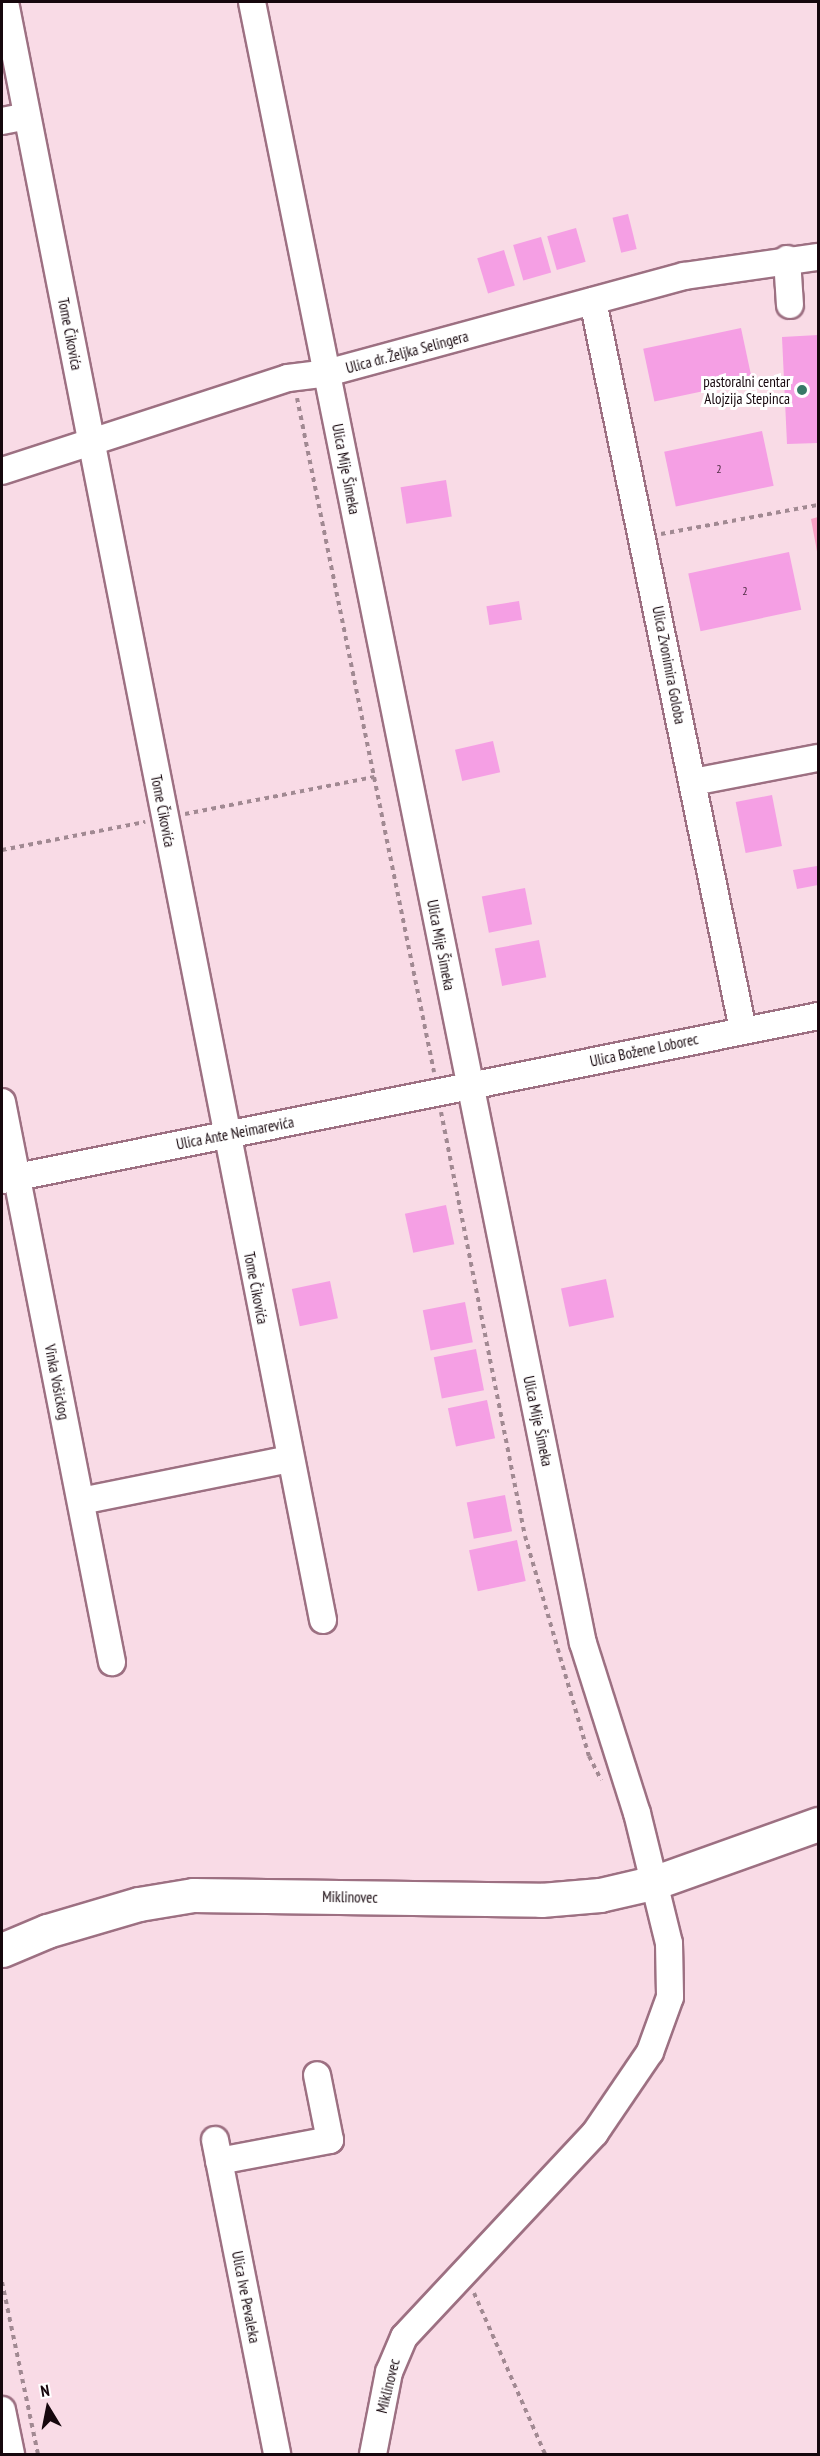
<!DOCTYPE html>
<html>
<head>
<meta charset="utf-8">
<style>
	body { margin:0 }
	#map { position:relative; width:820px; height:2456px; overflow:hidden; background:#f9dbe6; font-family:"PT Sans Narrow",sans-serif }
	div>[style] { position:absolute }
	.green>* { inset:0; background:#faa0c5 }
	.building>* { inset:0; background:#f59fe4; transform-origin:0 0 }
	.path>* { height:4px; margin-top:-2px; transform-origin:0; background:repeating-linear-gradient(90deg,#a18992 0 4.5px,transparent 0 9px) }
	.roads { filter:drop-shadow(2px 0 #9d7082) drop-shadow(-2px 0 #9d7082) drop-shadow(0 2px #9d7082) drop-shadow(0 -2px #9d7082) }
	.minor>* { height:26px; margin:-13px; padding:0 13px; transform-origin:13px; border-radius:13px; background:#fff }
	.major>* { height:33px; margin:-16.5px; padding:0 16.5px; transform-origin:16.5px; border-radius:16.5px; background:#fff }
	.dots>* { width:16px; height:16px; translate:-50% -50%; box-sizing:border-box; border:3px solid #fff; border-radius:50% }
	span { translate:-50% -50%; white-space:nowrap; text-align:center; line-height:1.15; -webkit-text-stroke:6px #fff; paint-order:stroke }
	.number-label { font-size:12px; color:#4e2d43 }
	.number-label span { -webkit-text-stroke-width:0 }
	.street-label { font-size:15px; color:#16070d }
	.poi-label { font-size:15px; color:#16070d }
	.right { translate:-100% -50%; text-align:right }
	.frame { position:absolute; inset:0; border:3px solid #16070d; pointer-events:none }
	.north { position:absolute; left:18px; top:2378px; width:60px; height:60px; -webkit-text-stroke:4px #fff; paint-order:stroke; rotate:350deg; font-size:16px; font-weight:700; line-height:24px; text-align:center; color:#16070d }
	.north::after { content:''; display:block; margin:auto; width:21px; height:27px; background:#16070d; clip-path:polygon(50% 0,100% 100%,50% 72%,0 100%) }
</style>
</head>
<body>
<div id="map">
	<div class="green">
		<div style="clip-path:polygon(818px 517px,818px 557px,811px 519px)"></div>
	</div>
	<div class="building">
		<div style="left:628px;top:214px;width:36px;height:16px;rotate:76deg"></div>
		<div style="left:576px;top:228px;width:35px;height:30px;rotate:74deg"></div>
		<div style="left:541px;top:237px;width:37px;height:29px;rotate:74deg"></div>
		<div style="left:504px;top:250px;width:37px;height:28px;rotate:73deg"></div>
		<div style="left:741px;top:328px;width:54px;height:100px;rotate:78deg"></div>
		<div style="clip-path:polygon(818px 335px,818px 443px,787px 444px,782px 337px)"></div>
		<div style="left:762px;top:431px;width:56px;height:100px;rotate:78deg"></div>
		<div style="left:446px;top:480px;width:37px;height:46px;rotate:81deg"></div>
		<div style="left:789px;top:552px;width:59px;height:103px;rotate:78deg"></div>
		<div style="left:519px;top:601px;width:19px;height:33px;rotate:81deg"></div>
		<div style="left:493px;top:741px;width:32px;height:39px;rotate:77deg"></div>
		<div style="left:772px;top:795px;width:52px;height:37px;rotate:79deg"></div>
		<div style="clip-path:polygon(817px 866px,818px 885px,797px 889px,793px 870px)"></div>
		<div style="left:525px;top:888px;width:37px;height:44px;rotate:79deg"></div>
		<div style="left:539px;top:940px;width:38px;height:45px;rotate:79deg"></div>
		<div style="left:446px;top:1205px;width:40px;height:42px;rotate:78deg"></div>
		<div style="left:606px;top:1279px;width:39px;height:46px;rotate:78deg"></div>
		<div style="left:330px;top:1281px;width:38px;height:39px;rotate:78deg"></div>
		<div style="left:465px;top:1302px;width:41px;height:43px;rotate:79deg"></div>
		<div style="left:476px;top:1349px;width:42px;height:43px;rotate:79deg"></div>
		<div style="left:487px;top:1400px;width:39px;height:40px;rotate:78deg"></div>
		<div style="left:505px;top:1495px;width:37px;height:39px;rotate:79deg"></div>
		<div style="left:517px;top:1540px;width:42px;height:49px;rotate:78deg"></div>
	</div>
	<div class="path">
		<div style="left:297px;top:398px;width:688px;rotate:78.51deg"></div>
		<div style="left:661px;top:534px;width:160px;rotate:-10.5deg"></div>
		<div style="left:185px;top:814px;width:193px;rotate:-11.1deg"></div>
		<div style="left:2px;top:850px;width:146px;rotate:-11.1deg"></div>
		<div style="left:441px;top:1112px;width:432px;rotate:78.8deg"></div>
		<div style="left:525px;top:1536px;width:229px;rotate:73.8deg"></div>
		<div style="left:589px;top:1756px;width:27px;rotate:63deg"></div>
		<div style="left:2px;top:2282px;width:176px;rotate:78.2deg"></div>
		<div style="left:474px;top:2293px;width:176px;rotate:66.2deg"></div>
	</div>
	<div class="roads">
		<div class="minor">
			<div style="left:5px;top:2px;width:1649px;rotate:78.88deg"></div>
			<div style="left:252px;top:2px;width:1674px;rotate:78.6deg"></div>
			<div style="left:583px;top:1643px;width:178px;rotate:72.4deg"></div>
			<div style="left:637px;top:1813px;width:134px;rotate:76.2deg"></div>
			<div style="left:669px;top:1943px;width:54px;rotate:88.9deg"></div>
			<div style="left:670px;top:1997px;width:59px;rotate:110deg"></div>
			<div style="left:650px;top:2052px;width:98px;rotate:124.2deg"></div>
			<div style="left:595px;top:2133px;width:279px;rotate:133.1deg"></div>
			<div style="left:404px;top:2337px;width:38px;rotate:113deg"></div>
			<div style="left:389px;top:2372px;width:84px;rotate:101deg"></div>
			<div style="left:2px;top:121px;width:25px;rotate:-11deg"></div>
			<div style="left:787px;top:259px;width:46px;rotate:86.3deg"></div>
			<div style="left:593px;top:301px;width:744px;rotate:78.37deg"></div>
			<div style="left:2px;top:471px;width:301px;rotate:-18deg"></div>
			<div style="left:288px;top:378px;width:39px;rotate:-7deg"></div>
			<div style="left:327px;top:373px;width:370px;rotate:-15.2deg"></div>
			<div style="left:684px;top:276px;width:135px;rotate:-8.1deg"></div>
			<div style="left:693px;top:782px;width:127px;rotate:-10.9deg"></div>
			<div style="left:2px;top:1102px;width:571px;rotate:78.89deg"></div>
			<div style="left:2px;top:1180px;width:832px;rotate:-11.36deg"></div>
			<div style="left:81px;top:1501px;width:213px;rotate:-11.4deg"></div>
			<div style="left:215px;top:2140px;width:320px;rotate:78.8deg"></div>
			<div style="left:219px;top:2161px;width:113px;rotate:-10.7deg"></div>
			<div style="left:330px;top:2140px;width:66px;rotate:-101.3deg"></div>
			<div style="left:2px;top:2410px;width:45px;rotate:78.4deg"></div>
		</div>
		<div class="major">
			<div style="left:2px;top:1950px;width:49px;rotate:-22.9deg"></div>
			<div style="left:47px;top:1931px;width:96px;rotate:-16.4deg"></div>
			<div style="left:139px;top:1904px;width:55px;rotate:-9.5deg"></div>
			<div style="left:193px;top:1895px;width:348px;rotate:0.8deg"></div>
			<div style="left:541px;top:1900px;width:59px;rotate:-4.8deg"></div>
			<div style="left:600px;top:1895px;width:57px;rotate:-13.1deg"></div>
			<div style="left:656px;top:1882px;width:172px;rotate:-19.7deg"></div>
		</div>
	</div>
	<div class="dots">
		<div style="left:802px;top:390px;background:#377867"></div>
	</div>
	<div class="number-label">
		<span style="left:719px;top:469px">2</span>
		<span style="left:745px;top:591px">2</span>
	</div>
	<div class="street-label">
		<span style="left:70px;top:334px;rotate:79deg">Tome Čikovića</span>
		<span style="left:407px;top:352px;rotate:-15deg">Ulica dr. Željka Selingera</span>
		<span style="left:346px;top:469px;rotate:79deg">Ulica Mije Šimeka</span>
		<span style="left:669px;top:665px;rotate:79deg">Ulica Zvonimira Goloba</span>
		<span style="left:163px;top:811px;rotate:79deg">Tome Čikovića</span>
		<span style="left:441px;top:945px;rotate:79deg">Ulica Mije Šimeka</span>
		<span style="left:644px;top:1050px;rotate:-12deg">Ulica Božene Loborec</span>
		<span style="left:235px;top:1133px;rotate:-11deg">Ulica Ante Neimarevića</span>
		<span style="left:256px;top:1288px;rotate:79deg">Tome Čikovića</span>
		<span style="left:57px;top:1382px;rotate:79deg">Vinka Vošickog</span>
		<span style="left:538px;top:1421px;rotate:78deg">Ulica Mije Šimeka</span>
		<span style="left:350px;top:1897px;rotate:1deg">Miklinovec</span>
		<span style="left:246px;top:2297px;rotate:79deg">Ulica Ive Pevaleka</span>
		<span style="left:388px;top:2386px;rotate:-76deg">Miklinovec</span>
	</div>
	<div class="poi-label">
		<span class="right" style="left:790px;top:390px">pastoralni centar<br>Alojzija Stepinca</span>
	</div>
	<div class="frame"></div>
	<div class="north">N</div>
</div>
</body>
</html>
